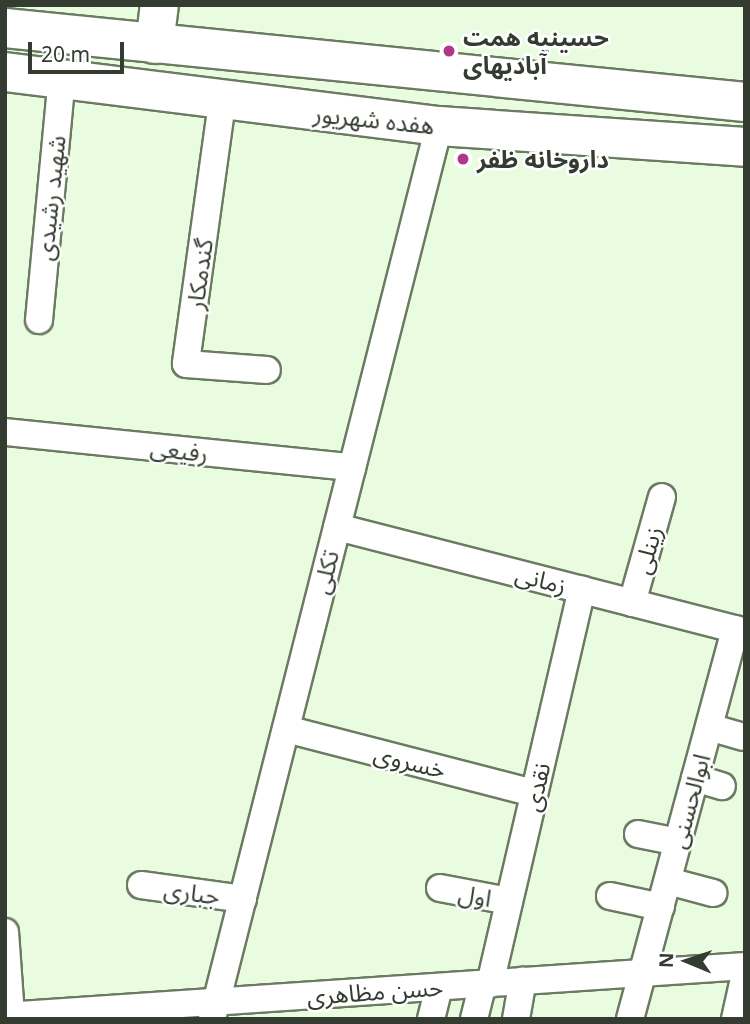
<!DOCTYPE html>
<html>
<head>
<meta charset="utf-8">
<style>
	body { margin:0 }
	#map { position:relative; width:750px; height:1024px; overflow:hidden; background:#e9fce0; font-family:"Noto Sans","Noto Sans Arabic",sans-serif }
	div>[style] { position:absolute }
	.roads { filter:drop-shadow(2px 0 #6a7b62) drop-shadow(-2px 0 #6a7b62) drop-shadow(0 2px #6a7b62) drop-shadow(0 -2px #6a7b62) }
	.street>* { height:26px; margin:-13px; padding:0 13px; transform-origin:13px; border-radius:13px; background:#fff }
	.secondary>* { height:37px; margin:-18.5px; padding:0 18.5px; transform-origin:18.5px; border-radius:18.5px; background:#fff }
	.primary>* { height:38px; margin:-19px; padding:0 19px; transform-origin:19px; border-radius:19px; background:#fff }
	.dots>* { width:19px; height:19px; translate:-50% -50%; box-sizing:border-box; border:4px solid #fff; border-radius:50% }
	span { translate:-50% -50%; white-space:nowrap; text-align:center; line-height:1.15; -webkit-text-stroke:5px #fff; paint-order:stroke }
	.poi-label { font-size:24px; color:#343c31; font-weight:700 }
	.left { translate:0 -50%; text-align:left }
	.street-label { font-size:24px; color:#343c31 }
	.frame { position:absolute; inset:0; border:7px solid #343c31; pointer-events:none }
	.north { position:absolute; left:652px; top:926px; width:70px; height:70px; -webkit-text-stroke:5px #fff; paint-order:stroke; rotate:272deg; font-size:19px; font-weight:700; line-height:28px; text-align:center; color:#343c31 }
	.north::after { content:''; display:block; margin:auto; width:24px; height:32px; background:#343c31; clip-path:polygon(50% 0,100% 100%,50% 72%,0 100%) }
	.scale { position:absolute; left:28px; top:42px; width:96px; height:32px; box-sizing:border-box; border:4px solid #343c31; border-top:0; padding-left:9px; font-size:21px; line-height:24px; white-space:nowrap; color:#343c31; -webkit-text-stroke:5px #fff; paint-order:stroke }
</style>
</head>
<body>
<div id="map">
	<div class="roads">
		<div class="street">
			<div style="left:222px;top:103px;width:263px;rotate:97.9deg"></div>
			<div style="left:186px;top:364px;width:81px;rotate:4.2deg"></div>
			<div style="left:39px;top:320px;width:244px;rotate:-84.6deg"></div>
			<div style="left:5px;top:432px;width:349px;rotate:5.8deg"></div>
			<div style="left:337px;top:527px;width:421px;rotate:14.4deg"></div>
			<div style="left:632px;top:603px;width:110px;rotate:-74.2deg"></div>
			<div style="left:709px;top:727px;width:35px;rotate:16deg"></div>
			<div style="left:286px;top:729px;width:256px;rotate:14.5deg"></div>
			<div style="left:695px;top:778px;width:28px;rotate:17deg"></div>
			<div style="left:638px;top:834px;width:41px;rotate:11.3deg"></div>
			<div style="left:668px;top:881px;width:47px;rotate:14.9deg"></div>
			<div style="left:141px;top:885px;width:103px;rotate:7.8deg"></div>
			<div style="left:440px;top:888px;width:70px;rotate:10.7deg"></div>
			<div style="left:610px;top:896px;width:52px;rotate:12.2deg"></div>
			<div style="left:5px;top:932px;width:83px;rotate:85.9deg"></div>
			<div style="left:490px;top:984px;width:405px;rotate:-76.9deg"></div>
			<div style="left:5px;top:1016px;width:742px;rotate:-3.87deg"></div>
			<div style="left:212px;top:1019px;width:921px;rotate:-75.74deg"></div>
			<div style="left:431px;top:1019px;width:33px;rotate:-76deg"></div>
			<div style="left:474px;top:1019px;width:36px;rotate:-76deg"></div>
			<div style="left:516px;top:1019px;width:39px;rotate:-80deg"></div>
			<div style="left:630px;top:1019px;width:404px;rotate:-74.9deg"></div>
			<div style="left:735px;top:1019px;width:46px;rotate:-77.5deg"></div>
		</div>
		<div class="secondary">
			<div style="left:154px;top:44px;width:39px;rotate:-83deg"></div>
		</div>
		<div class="primary">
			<div style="left:5px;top:28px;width:744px;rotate:5.71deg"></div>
			<div style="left:5px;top:72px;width:437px;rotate:7.1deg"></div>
			<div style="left:439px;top:126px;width:307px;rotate:3.9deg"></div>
		</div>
	</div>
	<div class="dots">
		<div style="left:449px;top:51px;background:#b1378a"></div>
		<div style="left:463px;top:159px;background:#b1378a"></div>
	</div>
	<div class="poi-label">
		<span class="left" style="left:463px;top:51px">حسینیه همت<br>آبادیهای</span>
		<span class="left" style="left:477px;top:159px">داروخانه ظفر</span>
	</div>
	<div class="street-label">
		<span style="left:374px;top:119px;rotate:6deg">هفده شهریور</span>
		<span style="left:50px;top:198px;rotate:-84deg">شهید رشیدی</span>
		<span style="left:199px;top:274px;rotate:-82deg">گندمکار</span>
		<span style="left:179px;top:450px;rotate:6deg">رفیعی</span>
		<span style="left:647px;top:550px;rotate:-74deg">زینلی</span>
		<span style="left:325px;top:572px;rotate:-76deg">تکلی</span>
		<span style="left:541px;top:579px;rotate:14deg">زمانی</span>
		<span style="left:410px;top:761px;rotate:14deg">خسروی</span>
		<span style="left:536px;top:787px;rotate:-77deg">نقدی</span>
		<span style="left:689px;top:801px;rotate:-75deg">ابوالحسنی</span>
		<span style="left:192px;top:892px;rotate:8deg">جباری</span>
		<span style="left:475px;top:895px;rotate:10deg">اول</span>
		<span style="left:375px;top:991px;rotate:-4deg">حسن مظاهری</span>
	</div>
	<div class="frame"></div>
	<div class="north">N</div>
	<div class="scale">20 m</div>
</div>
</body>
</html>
